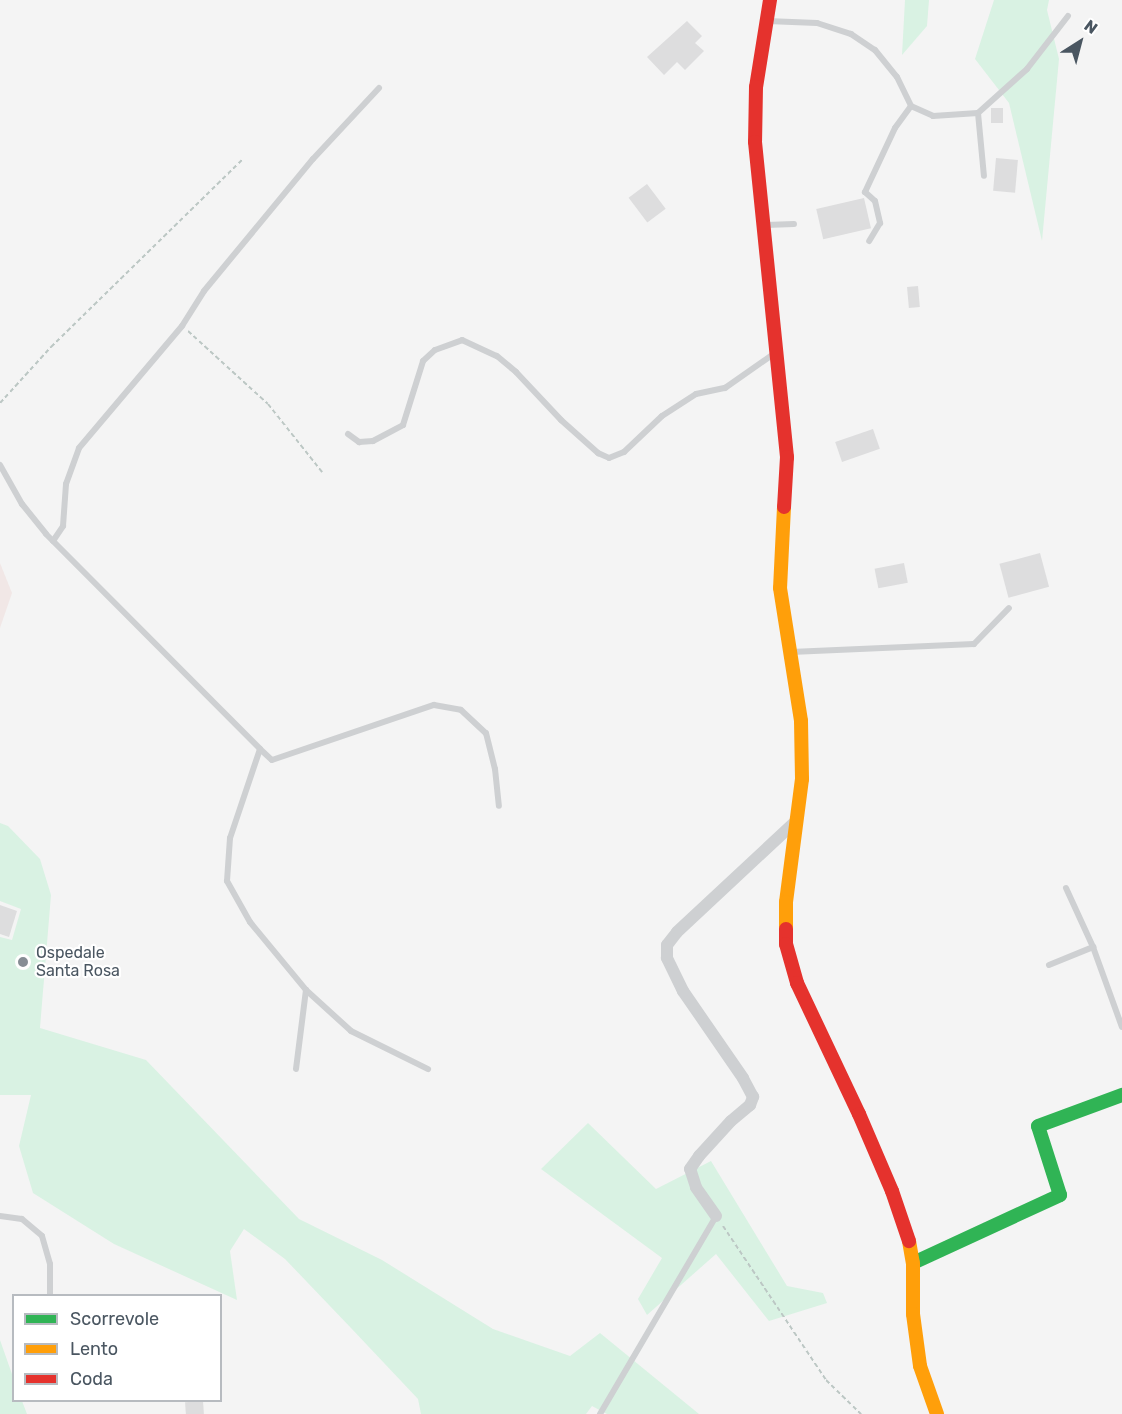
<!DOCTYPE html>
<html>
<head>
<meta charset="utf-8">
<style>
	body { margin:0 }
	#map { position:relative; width:1122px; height:1414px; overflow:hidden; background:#f4f4f4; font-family:Rubik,sans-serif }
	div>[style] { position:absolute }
	.medical>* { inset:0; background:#f1e7e6 }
	.green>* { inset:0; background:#d9f2e3 }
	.building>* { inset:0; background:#ddddde; transform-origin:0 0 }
	.path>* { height:2px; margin-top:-1px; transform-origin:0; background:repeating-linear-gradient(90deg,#bcc7c4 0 4.5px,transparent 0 7.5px) }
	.lane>* { height:6px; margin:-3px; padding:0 3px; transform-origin:3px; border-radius:3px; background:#ced0d2 }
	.street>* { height:12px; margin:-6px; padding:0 6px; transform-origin:6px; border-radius:6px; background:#ced0d2 }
	.fast>* { height:14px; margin:-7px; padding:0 7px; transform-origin:7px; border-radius:7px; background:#30b455 }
	.slow>* { height:14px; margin:-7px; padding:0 7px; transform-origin:7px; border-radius:7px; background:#ff9f0a }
	.jam>* { height:14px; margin:-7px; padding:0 7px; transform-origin:7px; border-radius:7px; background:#e5322d }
	.dots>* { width:16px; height:16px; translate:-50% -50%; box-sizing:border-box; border:3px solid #fff; border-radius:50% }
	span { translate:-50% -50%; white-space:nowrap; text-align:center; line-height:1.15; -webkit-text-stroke:4.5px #fff; paint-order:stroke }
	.poi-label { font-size:16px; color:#4a5661 }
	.left { translate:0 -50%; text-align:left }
	.legend { position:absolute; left:12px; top:1294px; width:210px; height:108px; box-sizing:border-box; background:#fff; border:2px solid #b7bbc0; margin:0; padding:8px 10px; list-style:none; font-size:18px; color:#4a5661 }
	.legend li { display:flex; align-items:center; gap:12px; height:30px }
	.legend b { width:30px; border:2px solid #b7bbc0 }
	.north { position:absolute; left:1050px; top:12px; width:60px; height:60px; -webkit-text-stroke:4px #fff; paint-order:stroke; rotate:36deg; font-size:16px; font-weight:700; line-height:24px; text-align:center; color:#4a5661 }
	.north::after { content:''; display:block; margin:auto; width:21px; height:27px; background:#4a5661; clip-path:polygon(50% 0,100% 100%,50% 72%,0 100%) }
</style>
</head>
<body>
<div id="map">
	<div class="medical">
		<div style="clip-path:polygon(0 563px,12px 593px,0 628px)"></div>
	</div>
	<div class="green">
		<div style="clip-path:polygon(905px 0,929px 0,927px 26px,902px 55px)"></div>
		<div style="clip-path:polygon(994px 0,1049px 0,1047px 10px,1059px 59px,1042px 241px,1009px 103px,975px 59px)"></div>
		<div style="clip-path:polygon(0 823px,8px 826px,40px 859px,51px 895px,40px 1028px,146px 1060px,299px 1219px,382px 1260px,493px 1329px,570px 1356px,600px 1333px,699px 1414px,607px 1414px,592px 1406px,586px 1414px,421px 1414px,418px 1399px,351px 1328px,285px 1259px,244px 1229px,230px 1251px,237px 1300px,114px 1244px,33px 1193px,19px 1146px,31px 1095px,0 1095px,0 937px,12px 940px,21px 909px,0 901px)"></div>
		<div style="clip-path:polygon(588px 1123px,656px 1189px,711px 1161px,787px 1286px,823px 1293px,827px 1303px,769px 1321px,716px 1254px,647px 1315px,638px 1299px,662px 1258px,541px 1169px)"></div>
		<div style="clip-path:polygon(0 1340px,13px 1377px,14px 1400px,22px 1401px,27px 1414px,0 1414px)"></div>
	</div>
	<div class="building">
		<div style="clip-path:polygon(687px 21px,702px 36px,695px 43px,704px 51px,685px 70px,677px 62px,664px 75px,647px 57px)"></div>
		<div style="left:991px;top:108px;width:12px;height:15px"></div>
		<div style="left:996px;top:158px;width:22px;height:33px;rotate:5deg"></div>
		<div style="left:647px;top:184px;width:31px;height:23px;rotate:53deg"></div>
		<div style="left:864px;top:198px;width:31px;height:49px;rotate:77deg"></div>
		<div style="left:918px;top:286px;width:21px;height:11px;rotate:85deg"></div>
		<div style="left:873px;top:429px;width:21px;height:40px;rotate:71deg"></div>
		<div style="left:1040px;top:553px;width:35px;height:42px;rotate:75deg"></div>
		<div style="left:904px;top:563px;width:20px;height:30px;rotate:79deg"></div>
		<div style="clip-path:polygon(0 905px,17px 911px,9px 937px,0 934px)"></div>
		<div style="left:203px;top:1401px;width:13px;height:18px;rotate:86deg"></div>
	</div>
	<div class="path">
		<div style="left:188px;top:331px;width:108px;rotate:42.4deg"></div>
		<div style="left:268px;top:404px;width:87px;rotate:51.5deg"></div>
		<div style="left:0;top:403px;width:76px;rotate:-47.7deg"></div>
		<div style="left:51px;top:347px;width:269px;rotate:-44.4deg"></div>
		<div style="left:723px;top:1226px;width:185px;rotate:56.2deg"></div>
		<div style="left:826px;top:1380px;width:49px;rotate:44.2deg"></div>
	</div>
	<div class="lane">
		<div style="left:767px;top:21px;width:50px;rotate:2.3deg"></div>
		<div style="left:817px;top:23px;width:36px;rotate:18deg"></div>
		<div style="left:851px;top:34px;width:29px;rotate:34deg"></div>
		<div style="left:875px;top:50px;width:35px;rotate:51deg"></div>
		<div style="left:897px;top:77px;width:32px;rotate:64deg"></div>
		<div style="left:911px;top:106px;width:27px;rotate:126deg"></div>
		<div style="left:895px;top:128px;width:71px;rotate:115.1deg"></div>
		<div style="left:865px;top:192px;width:13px;rotate:42deg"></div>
		<div style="left:875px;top:201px;width:23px;rotate:77deg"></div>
		<div style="left:880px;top:223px;width:21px;rotate:121deg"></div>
		<div style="left:911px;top:106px;width:24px;rotate:24deg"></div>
		<div style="left:933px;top:116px;width:45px;rotate:-3.8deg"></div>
		<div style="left:978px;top:113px;width:63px;rotate:84.6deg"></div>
		<div style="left:978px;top:113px;width:66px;rotate:-41.9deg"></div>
		<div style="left:1027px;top:69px;width:67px;rotate:-52.3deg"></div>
		<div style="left:766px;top:225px;width:28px;rotate:-2deg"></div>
		<div style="left:348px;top:434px;width:14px;rotate:36deg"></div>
		<div style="left:359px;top:442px;width:14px;rotate:-4deg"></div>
		<div style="left:373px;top:441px;width:34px;rotate:-28deg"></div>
		<div style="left:403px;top:425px;width:67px;rotate:-72.6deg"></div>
		<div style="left:423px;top:361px;width:16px;rotate:-43deg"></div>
		<div style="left:435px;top:350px;width:29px;rotate:-20deg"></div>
		<div style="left:462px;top:340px;width:38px;rotate:25deg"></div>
		<div style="left:497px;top:356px;width:25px;rotate:40deg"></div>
		<div style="left:516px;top:372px;width:66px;rotate:46.8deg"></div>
		<div style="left:561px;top:420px;width:50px;rotate:41.7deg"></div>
		<div style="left:598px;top:453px;width:12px;rotate:24deg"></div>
		<div style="left:609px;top:458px;width:16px;rotate:-22deg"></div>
		<div style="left:624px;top:452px;width:52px;rotate:-43.5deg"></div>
		<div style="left:662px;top:416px;width:40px;rotate:-32.9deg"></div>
		<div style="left:696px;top:394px;width:30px;rotate:-12deg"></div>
		<div style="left:725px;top:388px;width:61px;rotate:-35deg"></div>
		<div style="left:0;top:465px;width:45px;rotate:60.6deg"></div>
		<div style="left:22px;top:504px;width:38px;rotate:51deg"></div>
		<div style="left:46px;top:534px;width:303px;rotate:45.1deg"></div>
		<div style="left:260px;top:749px;width:94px;rotate:108.6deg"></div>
		<div style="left:230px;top:838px;width:43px;rotate:94deg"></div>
		<div style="left:227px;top:881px;width:47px;rotate:60.7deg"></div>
		<div style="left:250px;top:922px;width:88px;rotate:50.5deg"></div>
		<div style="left:306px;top:990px;width:61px;rotate:42.3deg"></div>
		<div style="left:351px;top:1031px;width:86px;rotate:26.3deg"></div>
		<div style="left:53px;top:541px;width:18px;rotate:-56deg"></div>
		<div style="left:63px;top:526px;width:42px;rotate:-85.9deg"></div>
		<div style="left:66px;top:484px;width:38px;rotate:-70deg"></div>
		<div style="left:79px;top:448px;width:160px;rotate:-49.8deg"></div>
		<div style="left:182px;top:326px;width:41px;rotate:-57.8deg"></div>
		<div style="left:204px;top:291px;width:171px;rotate:-50.5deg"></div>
		<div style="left:313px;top:159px;width:97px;rotate:-47.1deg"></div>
		<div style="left:791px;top:652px;width:183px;rotate:-2.5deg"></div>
		<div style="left:974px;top:644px;width:50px;rotate:-45.8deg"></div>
		<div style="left:260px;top:749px;width:16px;rotate:43deg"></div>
		<div style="left:272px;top:760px;width:171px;rotate:-18.8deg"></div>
		<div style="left:434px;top:705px;width:27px;rotate:10deg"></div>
		<div style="left:461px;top:710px;width:34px;rotate:43deg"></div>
		<div style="left:486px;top:733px;width:37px;rotate:76deg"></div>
		<div style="left:495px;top:769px;width:37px;rotate:84deg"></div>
		<div style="left:1066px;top:888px;width:65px;rotate:65.4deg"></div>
		<div style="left:1093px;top:947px;width:85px;rotate:70.1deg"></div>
		<div style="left:1049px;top:965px;width:48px;rotate:-22.2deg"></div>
		<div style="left:296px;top:1069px;width:80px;rotate:-82.8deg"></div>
		<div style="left:0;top:1216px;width:22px;rotate:8deg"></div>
		<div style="left:22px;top:1219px;width:26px;rotate:40deg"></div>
		<div style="left:42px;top:1236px;width:29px;rotate:74deg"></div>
		<div style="left:50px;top:1264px;width:32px;rotate:90deg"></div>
		<div style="left:600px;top:1414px;width:229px;rotate:-59.6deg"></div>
	</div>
	<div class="street">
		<div style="left:716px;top:1216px;width:35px;rotate:-125deg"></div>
		<div style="left:696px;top:1187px;width:19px;rotate:-108deg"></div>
		<div style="left:690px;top:1169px;width:16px;rotate:-55deg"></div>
		<div style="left:699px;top:1156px;width:47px;rotate:-47.6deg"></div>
		<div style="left:731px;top:1121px;width:25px;rotate:-40deg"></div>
		<div style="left:750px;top:1105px;width:9px;rotate:-69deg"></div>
		<div style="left:753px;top:1097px;width:21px;rotate:-118deg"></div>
		<div style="left:743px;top:1078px;width:106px;rotate:-124.6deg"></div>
		<div style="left:683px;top:991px;width:37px;rotate:-116deg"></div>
		<div style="left:667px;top:958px;width:13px;rotate:-90deg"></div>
		<div style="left:667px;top:945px;width:16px;rotate:-52deg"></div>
		<div style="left:677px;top:932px;width:163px;rotate:-43deg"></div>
	</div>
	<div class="fast">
		<div style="left:913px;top:1263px;width:162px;rotate:-24.8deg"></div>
		<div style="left:1060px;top:1195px;width:72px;rotate:-107.7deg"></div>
		<div style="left:1038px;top:1126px;width:90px;rotate:-20.3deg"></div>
	</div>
	<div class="slow">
		<div style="left:784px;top:507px;width:81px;rotate:92.8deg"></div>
		<div style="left:780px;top:588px;width:135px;rotate:81deg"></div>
		<div style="left:801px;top:721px;width:58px;rotate:89deg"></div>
		<div style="left:802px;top:779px;width:124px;rotate:97.4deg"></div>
		<div style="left:786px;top:902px;width:27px;rotate:90deg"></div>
		<div style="left:909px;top:1241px;width:22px;rotate:80deg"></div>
		<div style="left:913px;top:1263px;width:51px;rotate:90deg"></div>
		<div style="left:913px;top:1314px;width:52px;rotate:82.3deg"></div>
		<div style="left:920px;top:1366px;width:51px;rotate:70.5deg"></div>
	</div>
	<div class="jam">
		<div style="left:770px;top:0;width:88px;rotate:99.1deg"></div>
		<div style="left:756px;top:87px;width:55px;rotate:91deg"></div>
		<div style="left:755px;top:142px;width:317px;rotate:84.2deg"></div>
		<div style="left:787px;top:457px;width:50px;rotate:93.4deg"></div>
		<div style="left:786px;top:929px;width:15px;rotate:90deg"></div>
		<div style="left:786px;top:944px;width:41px;rotate:74.2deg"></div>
		<div style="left:797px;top:983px;width:145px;rotate:64.7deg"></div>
		<div style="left:859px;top:1114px;width:84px;rotate:66.8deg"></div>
		<div style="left:892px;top:1191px;width:53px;rotate:71.2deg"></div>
	</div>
	<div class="dots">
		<div style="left:23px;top:962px;background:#868d94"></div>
	</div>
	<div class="poi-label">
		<span class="left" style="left:36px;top:962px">Ospedale<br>Santa Rosa</span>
	</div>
	<ul class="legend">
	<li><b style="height:8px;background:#30b455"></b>Scorrevole</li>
	<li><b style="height:8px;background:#ff9f0a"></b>Lento</li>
	<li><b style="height:8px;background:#e5322d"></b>Coda</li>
	</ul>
	<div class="north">N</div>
</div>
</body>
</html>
